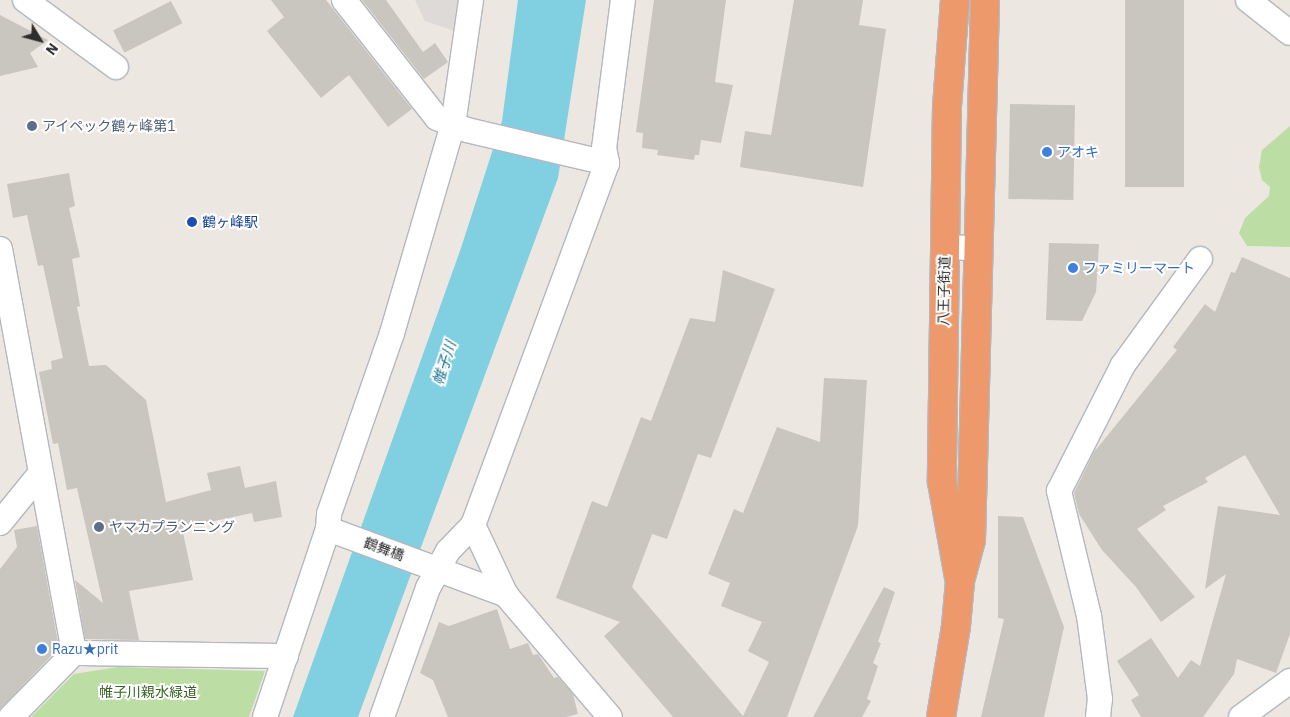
<!DOCTYPE html>
<html>
<head>
<meta charset="utf-8">
<style>
	body { margin:0 }
	#map { position:relative; width:1290px; height:717px; overflow:hidden; background:#ede7e1; font-family:"IBM Plex Sans","Noto Sans JP",sans-serif }
	div>[style] { position:absolute }
	.green>* { inset:0; background:#bcdda4 }
	.plaza>* { inset:0; background:#dddad7 }
	.water>* { inset:0; background:#81d0e2 }
	.building>* { inset:0; background:#c9c5bf; transform-origin:0 0 }
	.roads { filter:drop-shadow(1px 0 #b4b7bf) drop-shadow(-1px 0 #b4b7bf) drop-shadow(0 1px #b4b7bf) drop-shadow(0 -1px #b4b7bf) }
	.street>* { height:24px; margin:-12px; padding:0 12px; transform-origin:12px; border-radius:12px; background:#fff }
	.highway>* { height:28px; margin:-14px; padding:0 14px; transform-origin:14px; border-radius:14px; background:#ed996c }
	.dots>* { width:14px; height:14px; translate:-50% -50%; box-sizing:border-box; border:2px solid #fff; border-radius:50% }
	span { translate:-50% -50%; white-space:nowrap; text-align:center; line-height:1.15; -webkit-text-stroke:4px #fff; paint-order:stroke }
	.service-label { font-size:14px; color:#4e5e75 }
	.left { translate:0 -50%; text-align:left }
	.shop-label { font-size:14px; color:#366cbe }
	.transit-label { font-size:14px; color:#164399 }
	.street-label { font-size:14px; color:#2d2d2d }
	.park-label { font-size:14px; color:#366323 }
	.water-label { font-size:15px; color:#1d7291; font-style:italic }
	.north { position:absolute; left:15px; top:15px; width:50px; height:50px; -webkit-text-stroke:4px #fff; paint-order:stroke; rotate:127deg; font-size:14px; font-weight:700; line-height:20px; text-align:center; color:#2d2d2d }
	.north::after { content:''; display:block; margin:auto; width:18px; height:22px; background:#2d2d2d; clip-path:polygon(50% 0,100% 100%,50% 72%,0 100%) }
</style>
</head>
<body>
<div id="map">
	<div class="green">
		<div style="clip-path:polygon(1290px 126px,1290px 247px,1247px 246px,1239px 233px,1245px 218px,1269px 196px,1270px 187px,1262px 180px,1259px 167px,1262px 150px)"></div>
		<div style="clip-path:polygon(118px 667px,265px 671px,249px 717px,31px 717px,74px 674px)"></div>
	</div>
	<div class="plaza">
		<div style="clip-path:polygon(415px 0,471px 0,466px 35px,425px 21px)"></div>
	</div>
	<div class="water">
		<div style="clip-path:polygon(518px 0,586px 0,558px 178px,358px 717px,293px 717px,461px 248px,502px 121px)"></div>
	</div>
	<div class="building">
		<div style="clip-path:polygon(271px 0,326px 0,412px 109px,388px 127px,349px 75px,321px 98px,267px 31px,284px 17px)"></div>
		<div style="clip-path:polygon(362px 0,386px 0,423px 52px,435px 43px,448px 62px,424px 79px)"></div>
		<div style="clip-path:polygon(654px 0,726px 0,715px 82px,733px 85px,721px 143px,701px 140px,699px 155px,695px 155px,694px 160px,657px 155px,658px 150px,642px 148px,643px 133px,636px 132px)"></div>
		<div style="clip-path:polygon(794px 0,863px 0,859px 25px,886px 29px,863px 187px,740px 167px,745px 131px,771px 135px)"></div>
		<div style="left:1125px;top:0;width:59px;height:187px"></div>
		<div style="left:171px;top:1px;width:25px;height:65px;rotate:63deg"></div>
		<div style="clip-path:polygon(0 15px,48px 40px,30px 53px,38px 67px,0 76px)"></div>
		<div style="left:1010px;top:104px;width:65px;height:95px;rotate:1deg"></div>
		<div style="clip-path:polygon(69px 173px,75px 206px,69px 208px,80px 257px,72px 259px,80px 306px,77px 307px,89px 366px,106px 365px,146px 400px,166px 502px,211px 490px,207px 473px,240px 466px,245px 488px,276px 481px,282px 517px,254px 522px,252px 513px,182px 528px,193px 580px,129px 591px,139px 640px,85px 639px,75px 580px,103px 603px,77px 488px,67px 490px,58px 443px,53px 444px,39px 372px,52px 369px,51px 361px,63px 358px,43px 265px,38px 266px,27px 215px,13px 218px,7px 184px)"></div>
		<div style="clip-path:polygon(1049px 243px,1099px 244px,1096px 292px,1082px 321px,1046px 320px)"></div>
		<div style="clip-path:polygon(1242px 257px,1290px 278px,1290px 634px,1276px 673px,1237px 659px,1234px 674px,1203px 717px,1141px 717px,1131px 700px,1139px 695px,1117px 661px,1151px 638px,1178px 678px,1191px 660px,1200px 666px,1226px 574px,1205px 589px,1218px 506px,1280px 515px,1245px 455px,1205px 478px,1208px 482px,1163px 506px,1166px 510px,1137px 529px,1195px 597px,1161px 622px,1136px 587px,1102px 550px,1079px 514px,1074px 493px,1094px 452px,1177px 350px,1173px 347px,1205px 304px,1215px 312px,1231px 272px,1235px 273px)"></div>
		<div style="clip-path:polygon(723px 270px,775px 289px,711px 458px,698px 454px,667px 539px,652px 534px,632px 587px,743px 716px,769px 662px,748px 651px,762px 622px,721px 606px,730px 583px,708px 574px,734px 509px,743px 513px,777px 427px,820px 442px,824px 378px,867px 380px,858px 526px,787px 717px,673px 717px,604px 636px,620px 622px,556px 598px,592px 501px,607px 507px,641px 417px,651px 421px,690px 318px,715px 322px)"></div>
		<div style="clip-path:polygon(998px 516px,1023px 517px,1064px 627px,1044px 717px,981px 717px,1004px 619px,998px 618px)"></div>
		<div style="clip-path:polygon(37px 526px,59px 648px,0 709px,0 569px,17px 547px,14px 530px)"></div>
		<div style="clip-path:polygon(884px 587px,895px 592px,878px 642px,881px 643px,873px 663px,878px 666px,867px 699px,871px 701px,862px 717px,813px 717px)"></div>
		<div style="clip-path:polygon(497px 609px,510px 649px,528px 643px,533px 655px,538px 654px,554px 678px,558px 677px,573px 694px,578px 714px,566px 717px,448px 717px,433px 680px,420px 673px,439px 622px,449px 626px)"></div>
	</div>
	<div class="roads">
		<div class="street">
			<div style="left:25px;top:0;width:113px;rotate:36.4deg"></div>
			<div style="left:344px;top:0;width:150px;rotate:51.8deg"></div>
			<div style="left:437px;top:118px;width:32px;rotate:22deg"></div>
			<div style="left:467px;top:130px;width:144px;rotate:13.3deg"></div>
			<div style="left:607px;top:163px;width:386px;rotate:110.3deg"></div>
			<div style="left:473px;top:525px;width:77px;rotate:64.8deg"></div>
			<div style="left:1248px;top:0;width:53px;rotate:38.2deg"></div>
			<div style="left:607px;top:163px;width:15px;rotate:-101deg"></div>
			<div style="left:604px;top:148px;width:149px;rotate:-82.7deg"></div>
			<div style="left:944px;top:247px;width:33px;rotate:2deg"></div>
			<div style="left:0;top:249px;width:411px;rotate:79.6deg"></div>
			<div style="left:0;top:523px;width:63px;rotate:-50.8deg"></div>
			<div style="left:328px;top:529px;width:15px;rotate:-86deg"></div>
			<div style="left:329px;top:514px;width:192px;rotate:-70.8deg"></div>
			<div style="left:392px;top:333px;width:217px;rotate:-73.7deg"></div>
			<div style="left:453px;top:125px;width:126px;rotate:-81.8deg"></div>
			<div style="left:11px;top:717px;width:90px;rotate:-45.5deg"></div>
			<div style="left:74px;top:653px;width:212px;rotate:0.8deg"></div>
			<div style="left:265px;top:717px;width:198px;rotate:-71.5deg"></div>
			<div style="left:328px;top:529px;width:190px;rotate:20.3deg"></div>
			<div style="left:506px;top:595px;width:160px;rotate:49.6deg"></div>
			<div style="left:382px;top:717px;width:137px;rotate:-70.4deg"></div>
			<div style="left:428px;top:588px;width:42px;rotate:-61.6deg"></div>
			<div style="left:448px;top:551px;width:36px;rotate:-46deg"></div>
			<div style="left:1098px;top:717px;width:18px;rotate:-84deg"></div>
			<div style="left:1100px;top:699px;width:84px;rotate:-97.5deg"></div>
			<div style="left:1089px;top:616px;width:129px;rotate:-103.5deg"></div>
			<div style="left:1059px;top:491px;width:141px;rotate:-63.1deg"></div>
			<div style="left:1123px;top:365px;width:131px;rotate:-54deg"></div>
			<div style="left:1241px;top:717px;width:61px;rotate:-36.3deg"></div>
		</div>
		<div class="highway">
			<div style="left:955px;top:0;width:106px;rotate:94.3deg"></div>
			<div style="left:947px;top:106px;width:376px;rotate:90.8deg"></div>
			<div style="left:942px;top:482px;width:97px;rotate:79.9deg"></div>
			<div style="left:941px;top:717px;width:92px;rotate:-80.6deg"></div>
			<div style="left:956px;top:626px;width:45px;rotate:-84.9deg"></div>
			<div style="left:960px;top:581px;width:42px;rotate:-75deg"></div>
			<div style="left:971px;top:540px;width:540px;rotate:-88.51deg"></div>
		</div>
	</div>
	<div class="dots">
		<div style="left:32px;top:126px;background:#5c6f8a"></div>
		<div style="left:1047px;top:152px;background:#3f7fe0"></div>
		<div style="left:192px;top:222px;background:#1a4fb4"></div>
		<div style="left:1073px;top:268px;background:#3f7fe0"></div>
		<div style="left:99px;top:527px;background:#5c6f8a"></div>
		<div style="left:42px;top:649px;background:#3f7fe0"></div>
	</div>
	<div class="service-label">
		<span class="left" style="left:42px;top:126px">アイペック鶴ヶ峰第1</span>
		<span class="left" style="left:109px;top:527px">ヤマカプランニング</span>
	</div>
	<div class="shop-label">
		<span class="left" style="left:1057px;top:152px">アオキ</span>
		<span class="left" style="left:1083px;top:268px">ファミリーマート</span>
		<span class="left" style="left:52px;top:649px">Razu★prit</span>
	</div>
	<div class="transit-label">
		<span class="left" style="left:202px;top:222px">鶴ヶ峰駅</span>
	</div>
	<div class="street-label">
		<span style="left:944px;top:291px;rotate:-89deg">八王子街道</span>
		<span style="left:384px;top:549px;rotate:20deg">鶴舞橋</span>
	</div>
	<div class="park-label">
		<span style="left:148px;top:692px">帷子川親水緑道</span>
	</div>
	<div class="water-label">
		<span style="left:444px;top:363px;rotate:-72deg">帷子川</span>
	</div>
	<div class="north">N</div>
</div>
</body>
</html>
